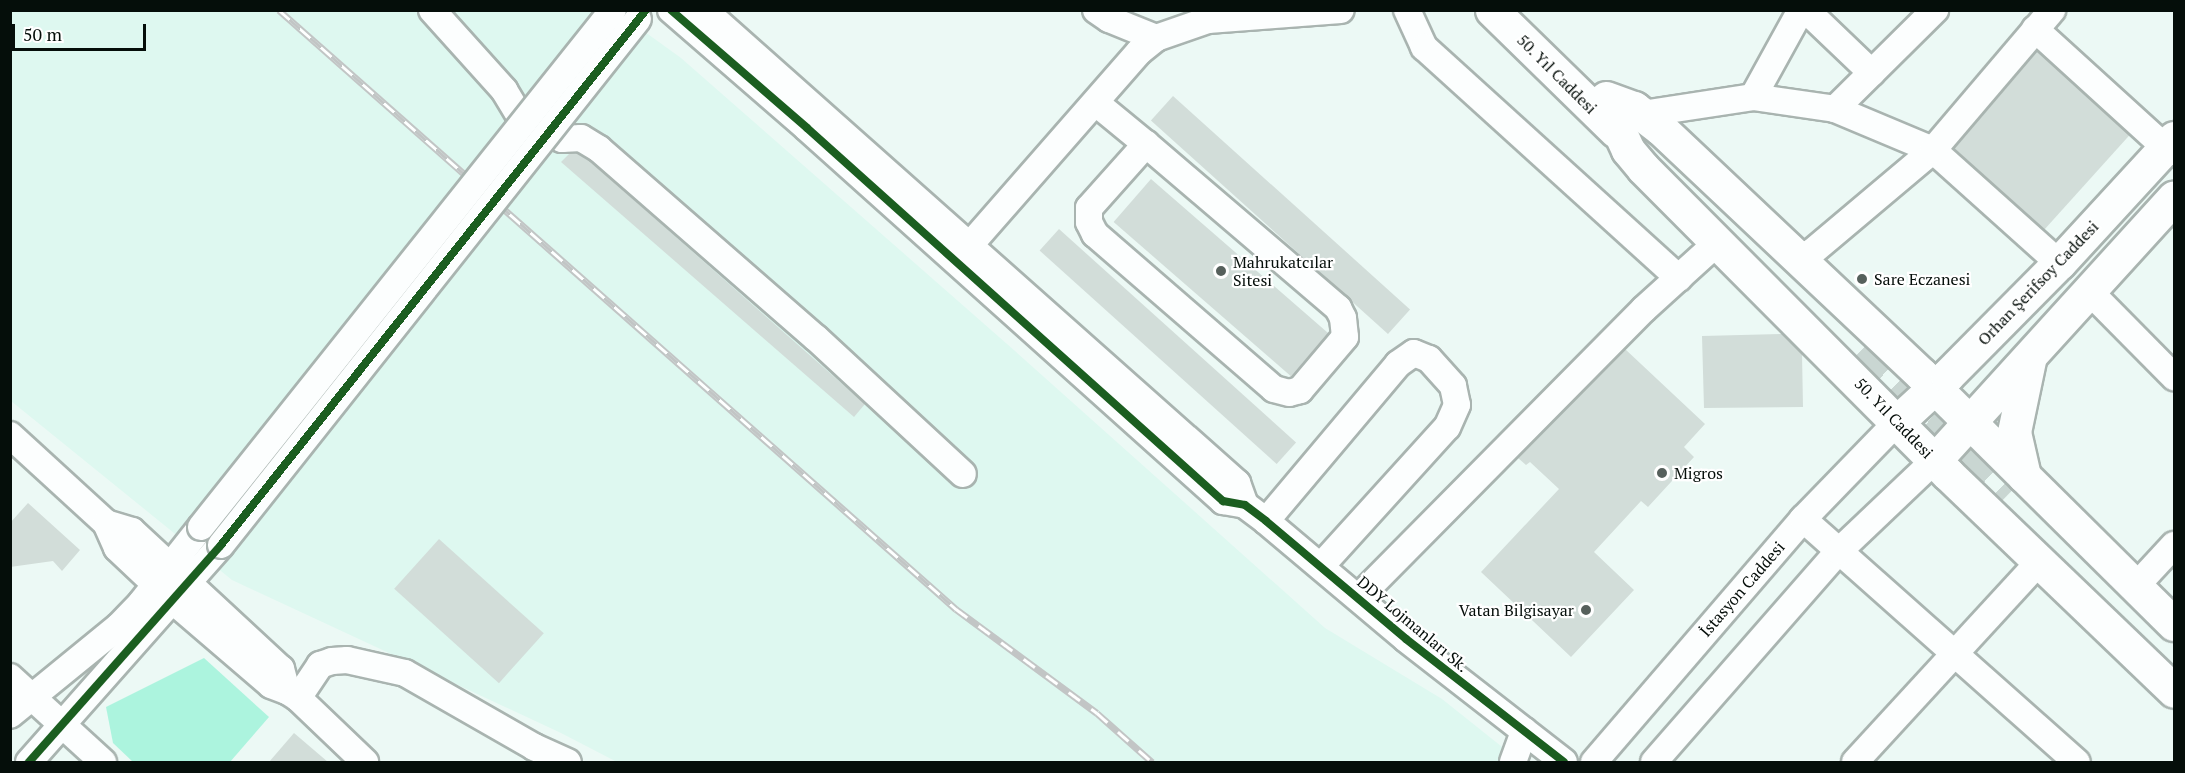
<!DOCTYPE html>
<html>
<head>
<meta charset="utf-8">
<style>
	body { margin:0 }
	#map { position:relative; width:2185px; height:773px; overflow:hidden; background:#ecf9f5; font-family:"PT Serif",serif }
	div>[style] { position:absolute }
	.built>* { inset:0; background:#def8f0 }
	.green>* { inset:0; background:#acf4de }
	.building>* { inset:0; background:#d2ddd9; transform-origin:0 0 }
	.major-tunnel>* { height:33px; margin-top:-16.5px; transform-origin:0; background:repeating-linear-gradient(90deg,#c9d6d2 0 33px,transparent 0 49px) }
	.roads { filter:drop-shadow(2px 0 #a9b4b0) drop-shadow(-2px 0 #a9b4b0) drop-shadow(0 2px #a9b4b0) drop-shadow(0 -2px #a9b4b0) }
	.minor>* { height:26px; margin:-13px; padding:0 13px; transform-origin:13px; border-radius:13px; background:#fcfefe }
	.major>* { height:33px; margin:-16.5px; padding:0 16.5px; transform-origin:16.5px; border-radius:16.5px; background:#fcfefe }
	.rail>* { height:7px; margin-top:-3.5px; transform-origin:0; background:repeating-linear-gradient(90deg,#fff 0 14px,#c2c5c5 0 28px); box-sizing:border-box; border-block:2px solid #c2c5c5 }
	.bridges { filter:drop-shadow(2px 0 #a9b4b0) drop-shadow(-2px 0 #a9b4b0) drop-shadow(0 2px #a9b4b0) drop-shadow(0 -2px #a9b4b0) }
	.minor-bridge>* { height:26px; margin:-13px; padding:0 13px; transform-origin:13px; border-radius:13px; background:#fcfefe }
	.cycleway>* { height:8px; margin:-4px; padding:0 4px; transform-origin:4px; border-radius:4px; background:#1b5e20 }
	.dots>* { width:16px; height:16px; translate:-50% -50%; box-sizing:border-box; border:3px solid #fff; border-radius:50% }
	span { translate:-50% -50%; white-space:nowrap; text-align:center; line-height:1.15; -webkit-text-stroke:4.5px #fff; paint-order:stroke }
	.street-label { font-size:16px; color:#050e0a }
	.poi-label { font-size:16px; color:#050e0a }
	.left { translate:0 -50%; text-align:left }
	.right { translate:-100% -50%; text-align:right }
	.frame { position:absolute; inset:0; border:12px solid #050e0a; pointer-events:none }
	.scale { position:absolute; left:12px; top:24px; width:134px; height:27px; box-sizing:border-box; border:3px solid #050e0a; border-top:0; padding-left:8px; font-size:18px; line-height:21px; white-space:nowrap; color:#050e0a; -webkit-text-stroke:4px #fff; paint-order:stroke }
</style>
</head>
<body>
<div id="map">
	<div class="built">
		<div style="clip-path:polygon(11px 11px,616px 11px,681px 58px,1015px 351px,1325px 628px,1442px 699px,1521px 762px,617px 762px,561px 733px,232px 580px,11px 401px)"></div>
	</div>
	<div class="green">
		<div style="clip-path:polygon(204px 658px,269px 717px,230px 762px,133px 762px,113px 743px,106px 707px)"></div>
	</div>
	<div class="building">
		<div style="left:2037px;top:51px;width:125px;height:128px;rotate:42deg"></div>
		<div style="left:1173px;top:96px;width:319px;height:33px;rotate:42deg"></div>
		<div style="clip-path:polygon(577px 153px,590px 161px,865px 404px,854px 417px,561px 162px,569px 154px)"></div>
		<div style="left:1151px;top:179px;width:235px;height:57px;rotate:41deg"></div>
		<div style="left:1059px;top:229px;width:319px;height:29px;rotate:42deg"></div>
		<div style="clip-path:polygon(1782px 334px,1802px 354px,1803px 407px,1704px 408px,1702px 336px)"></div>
		<div style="clip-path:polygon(1625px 349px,1705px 424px,1684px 447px,1694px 457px,1648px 507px,1641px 501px,1594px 552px,1634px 590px,1571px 657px,1481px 572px,1559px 489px,1530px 462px,1526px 465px,1518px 458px)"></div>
		<div style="clip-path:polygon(28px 503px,80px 550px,62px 571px,53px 561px,10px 567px,10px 523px)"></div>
		<div style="left:439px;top:539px;width:141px;height:67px;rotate:42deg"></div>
		<div style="clip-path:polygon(294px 733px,328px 762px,269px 762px)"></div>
	</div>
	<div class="major-tunnel">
		<div style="left:1855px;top:356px;width:206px;rotate:44deg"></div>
	</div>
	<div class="roads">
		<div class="minor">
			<div style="left:432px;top:10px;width:108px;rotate:48deg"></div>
			<div style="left:504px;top:90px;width:27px;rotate:59deg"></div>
			<div style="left:518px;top:113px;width:28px;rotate:38deg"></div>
			<div style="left:540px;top:130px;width:24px;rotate:22deg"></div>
			<div style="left:562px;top:139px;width:19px;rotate:-3deg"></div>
			<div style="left:581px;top:138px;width:21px;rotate:31deg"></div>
			<div style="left:599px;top:149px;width:288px;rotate:41.1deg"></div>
			<div style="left:816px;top:338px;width:200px;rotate:42.8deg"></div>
			<div style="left:671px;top:10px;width:180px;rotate:40.9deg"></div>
			<div style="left:807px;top:128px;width:559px;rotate:41.88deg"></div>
			<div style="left:1223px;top:501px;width:22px;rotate:10deg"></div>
			<div style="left:1245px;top:505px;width:26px;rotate:37deg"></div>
			<div style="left:1266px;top:521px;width:183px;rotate:40.1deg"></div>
			<div style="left:1406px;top:639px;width:200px;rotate:37.9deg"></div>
			<div style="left:704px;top:10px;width:713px;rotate:41.59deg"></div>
			<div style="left:1237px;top:483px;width:23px;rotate:70deg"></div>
			<div style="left:1096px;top:10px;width:16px;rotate:35deg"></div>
			<div style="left:1109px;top:19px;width:51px;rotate:22deg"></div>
			<div style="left:1407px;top:10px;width:41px;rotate:65.3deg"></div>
			<div style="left:1424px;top:47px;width:344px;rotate:42.2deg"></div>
			<div style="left:1806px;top:10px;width:91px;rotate:43.7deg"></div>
			<div style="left:2035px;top:29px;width:177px;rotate:42.3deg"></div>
			<div style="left:2166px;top:148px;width:9px;rotate:27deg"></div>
			<div style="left:1753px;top:97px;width:99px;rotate:-61.1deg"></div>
			<div style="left:1096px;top:103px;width:65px;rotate:39.4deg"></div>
			<div style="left:1146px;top:144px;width:253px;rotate:40.5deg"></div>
			<div style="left:1338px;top:308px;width:11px;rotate:63deg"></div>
			<div style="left:1343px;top:318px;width:19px;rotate:84deg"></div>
			<div style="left:1345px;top:337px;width:70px;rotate:130.3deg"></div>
			<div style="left:1300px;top:390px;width:11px;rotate:165deg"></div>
			<div style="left:1289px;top:393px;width:16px;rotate:-165deg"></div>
			<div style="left:1274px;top:389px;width:237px;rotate:-139.1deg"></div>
			<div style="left:1095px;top:234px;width:13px;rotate:-117deg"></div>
			<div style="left:1089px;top:222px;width:14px;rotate:-90deg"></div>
			<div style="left:1089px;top:208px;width:86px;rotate:-48.3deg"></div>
			<div style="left:1835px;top:109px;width:141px;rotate:-44.7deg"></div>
			<div style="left:1642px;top:114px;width:112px;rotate:-8.7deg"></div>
			<div style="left:1753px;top:97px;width:83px;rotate:8.3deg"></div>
			<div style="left:1835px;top:109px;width:106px;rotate:22.7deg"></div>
			<div style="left:1933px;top:150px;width:169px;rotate:41.9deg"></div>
			<div style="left:969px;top:246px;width:258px;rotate:-48.8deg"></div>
			<div style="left:1139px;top:52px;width:22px;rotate:-39deg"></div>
			<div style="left:1156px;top:38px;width:55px;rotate:-19.1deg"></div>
			<div style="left:1208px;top:20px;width:133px;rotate:-4.3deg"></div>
			<div style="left:1797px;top:260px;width:17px;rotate:-28deg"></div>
			<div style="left:1812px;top:252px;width:158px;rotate:-40.1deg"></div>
			<div style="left:1933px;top:150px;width:184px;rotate:-49.6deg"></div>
			<div style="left:2090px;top:292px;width:120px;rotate:45.3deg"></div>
			<div style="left:10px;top:435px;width:130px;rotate:42.5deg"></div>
			<div style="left:1803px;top:519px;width:366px;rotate:41.6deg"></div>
			<div style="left:1266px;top:521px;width:205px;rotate:-49.9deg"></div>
			<div style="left:1398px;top:364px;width:19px;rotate:-35deg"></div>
			<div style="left:1414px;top:353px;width:16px;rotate:22deg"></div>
			<div style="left:1429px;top:359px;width:36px;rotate:48deg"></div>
			<div style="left:1453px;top:386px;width:19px;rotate:78deg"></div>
			<div style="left:1457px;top:405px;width:24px;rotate:114deg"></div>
			<div style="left:1447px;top:427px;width:188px;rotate:132.2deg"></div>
			<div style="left:2136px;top:586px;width:56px;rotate:-47.2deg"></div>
			<div style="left:1359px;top:597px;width:405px;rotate:-45.3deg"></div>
			<div style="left:1644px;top:309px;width:100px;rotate:-42.2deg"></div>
			<div style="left:10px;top:677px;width:126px;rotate:42.4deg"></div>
			<div style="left:287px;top:691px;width:23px;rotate:-105deg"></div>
			<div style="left:281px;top:669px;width:203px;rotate:-137.2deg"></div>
			<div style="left:132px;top:531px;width:27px;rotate:-163deg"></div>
			<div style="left:106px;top:523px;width:27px;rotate:66deg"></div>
			<div style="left:117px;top:548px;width:77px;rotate:43.4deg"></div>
			<div style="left:173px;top:601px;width:129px;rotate:40.6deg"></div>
			<div style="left:271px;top:685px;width:17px;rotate:21deg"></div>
			<div style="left:287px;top:691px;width:13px;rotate:32deg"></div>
			<div style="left:298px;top:698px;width:93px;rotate:43.7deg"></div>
			<div style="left:298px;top:698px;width:40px;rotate:-56deg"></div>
			<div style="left:320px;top:665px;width:13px;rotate:-18deg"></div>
			<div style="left:332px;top:661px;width:15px;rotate:-4deg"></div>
			<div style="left:347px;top:660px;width:59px;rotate:12.6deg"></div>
			<div style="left:405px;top:673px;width:149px;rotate:29.8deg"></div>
			<div style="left:534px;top:747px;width:37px;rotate:24deg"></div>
			<div style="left:10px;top:715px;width:141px;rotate:-39.2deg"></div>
			<div style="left:119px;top:626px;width:32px;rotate:-46deg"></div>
			<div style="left:141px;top:603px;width:97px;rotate:-51.7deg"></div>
			<div style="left:29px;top:762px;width:290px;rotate:-48.5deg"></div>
			<div style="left:1513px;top:762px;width:33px;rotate:-70deg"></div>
			<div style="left:1594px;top:762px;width:321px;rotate:-49.3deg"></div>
			<div style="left:1803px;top:519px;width:135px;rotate:-45.9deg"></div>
			<div style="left:1654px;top:762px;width:281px;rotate:-48.8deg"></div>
			<div style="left:1839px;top:551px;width:132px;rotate:-43.5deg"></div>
			<div style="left:1855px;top:762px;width:272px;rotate:-47.4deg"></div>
		</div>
		<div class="major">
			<div style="left:1492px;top:10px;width:173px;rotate:44.3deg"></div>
			<div style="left:1606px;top:98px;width:30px;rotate:20deg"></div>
			<div style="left:1634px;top:108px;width:33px;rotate:38deg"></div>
			<div style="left:1660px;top:128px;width:360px;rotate:43.3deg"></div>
			<div style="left:1922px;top:375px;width:354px;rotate:44.7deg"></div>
			<div style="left:1622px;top:137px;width:14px;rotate:65deg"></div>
			<div style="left:1628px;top:150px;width:23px;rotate:50deg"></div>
			<div style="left:1643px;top:168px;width:432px;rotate:45.1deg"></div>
			<div style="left:1948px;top:474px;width:313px;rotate:43.8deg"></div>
			<div style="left:1897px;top:422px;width:68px;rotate:-42.6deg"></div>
			<div style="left:1947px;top:376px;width:159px;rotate:-45.3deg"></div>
			<div style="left:2059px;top:263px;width:170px;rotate:-47.4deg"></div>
			<div style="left:1935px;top:460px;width:355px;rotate:-47.7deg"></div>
			<div style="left:2024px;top:476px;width:45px;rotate:-102.8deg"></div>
			<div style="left:2014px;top:432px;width:74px;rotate:-78.2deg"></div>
		</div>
	</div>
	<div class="rail">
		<div style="left:279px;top:10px;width:904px;rotate:41.5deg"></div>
		<div style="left:956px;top:609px;width:175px;rotate:36.4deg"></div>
		<div style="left:1097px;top:713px;width:74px;rotate:41.7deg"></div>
	</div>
	<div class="bridges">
		<div class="minor-bridge">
			<div style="left:201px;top:527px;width:661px;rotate:-51.45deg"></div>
			<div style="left:221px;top:545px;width:671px;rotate:-51.59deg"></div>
		</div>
	</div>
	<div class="cycleway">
		<div style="left:671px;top:10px;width:180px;rotate:40.9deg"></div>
		<div style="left:807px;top:128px;width:559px;rotate:41.88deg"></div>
		<div style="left:1223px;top:501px;width:22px;rotate:10deg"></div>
		<div style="left:1245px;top:505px;width:26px;rotate:37deg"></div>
		<div style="left:1266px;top:521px;width:183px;rotate:40.1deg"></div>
		<div style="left:1406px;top:639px;width:200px;rotate:37.9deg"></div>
		<div style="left:29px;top:762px;width:290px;rotate:-48.5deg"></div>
		<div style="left:221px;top:545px;width:683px;rotate:-51.54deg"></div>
	</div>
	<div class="dots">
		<div style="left:1221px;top:271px;background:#56605c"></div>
		<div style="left:1862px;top:279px;background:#56605c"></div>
		<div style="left:1662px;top:473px;background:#56605c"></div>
		<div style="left:1586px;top:610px;background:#56605c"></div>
	</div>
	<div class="street-label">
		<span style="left:1557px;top:74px;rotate:45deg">50. Yıl Caddesi</span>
		<span style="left:2038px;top:283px;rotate:-46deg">Orhan Şerifsoy Caddesi</span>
		<span style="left:1894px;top:418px;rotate:46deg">50. Yıl Caddesi</span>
		<span style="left:1742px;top:589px;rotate:-49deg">İstasyon Caddesi</span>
		<span style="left:1413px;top:624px;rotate:40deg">DDY Lojmanları Sk.</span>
	</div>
	<div class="poi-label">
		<span class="left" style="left:1233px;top:271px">Mahrukatcılar<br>Sitesi</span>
		<span class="left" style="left:1874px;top:279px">Sare Eczanesi</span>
		<span class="left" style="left:1674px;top:473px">Migros</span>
		<span class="right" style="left:1574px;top:610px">Vatan Bilgisayar</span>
	</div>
	<div class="frame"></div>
	<div class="scale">50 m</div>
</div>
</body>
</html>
